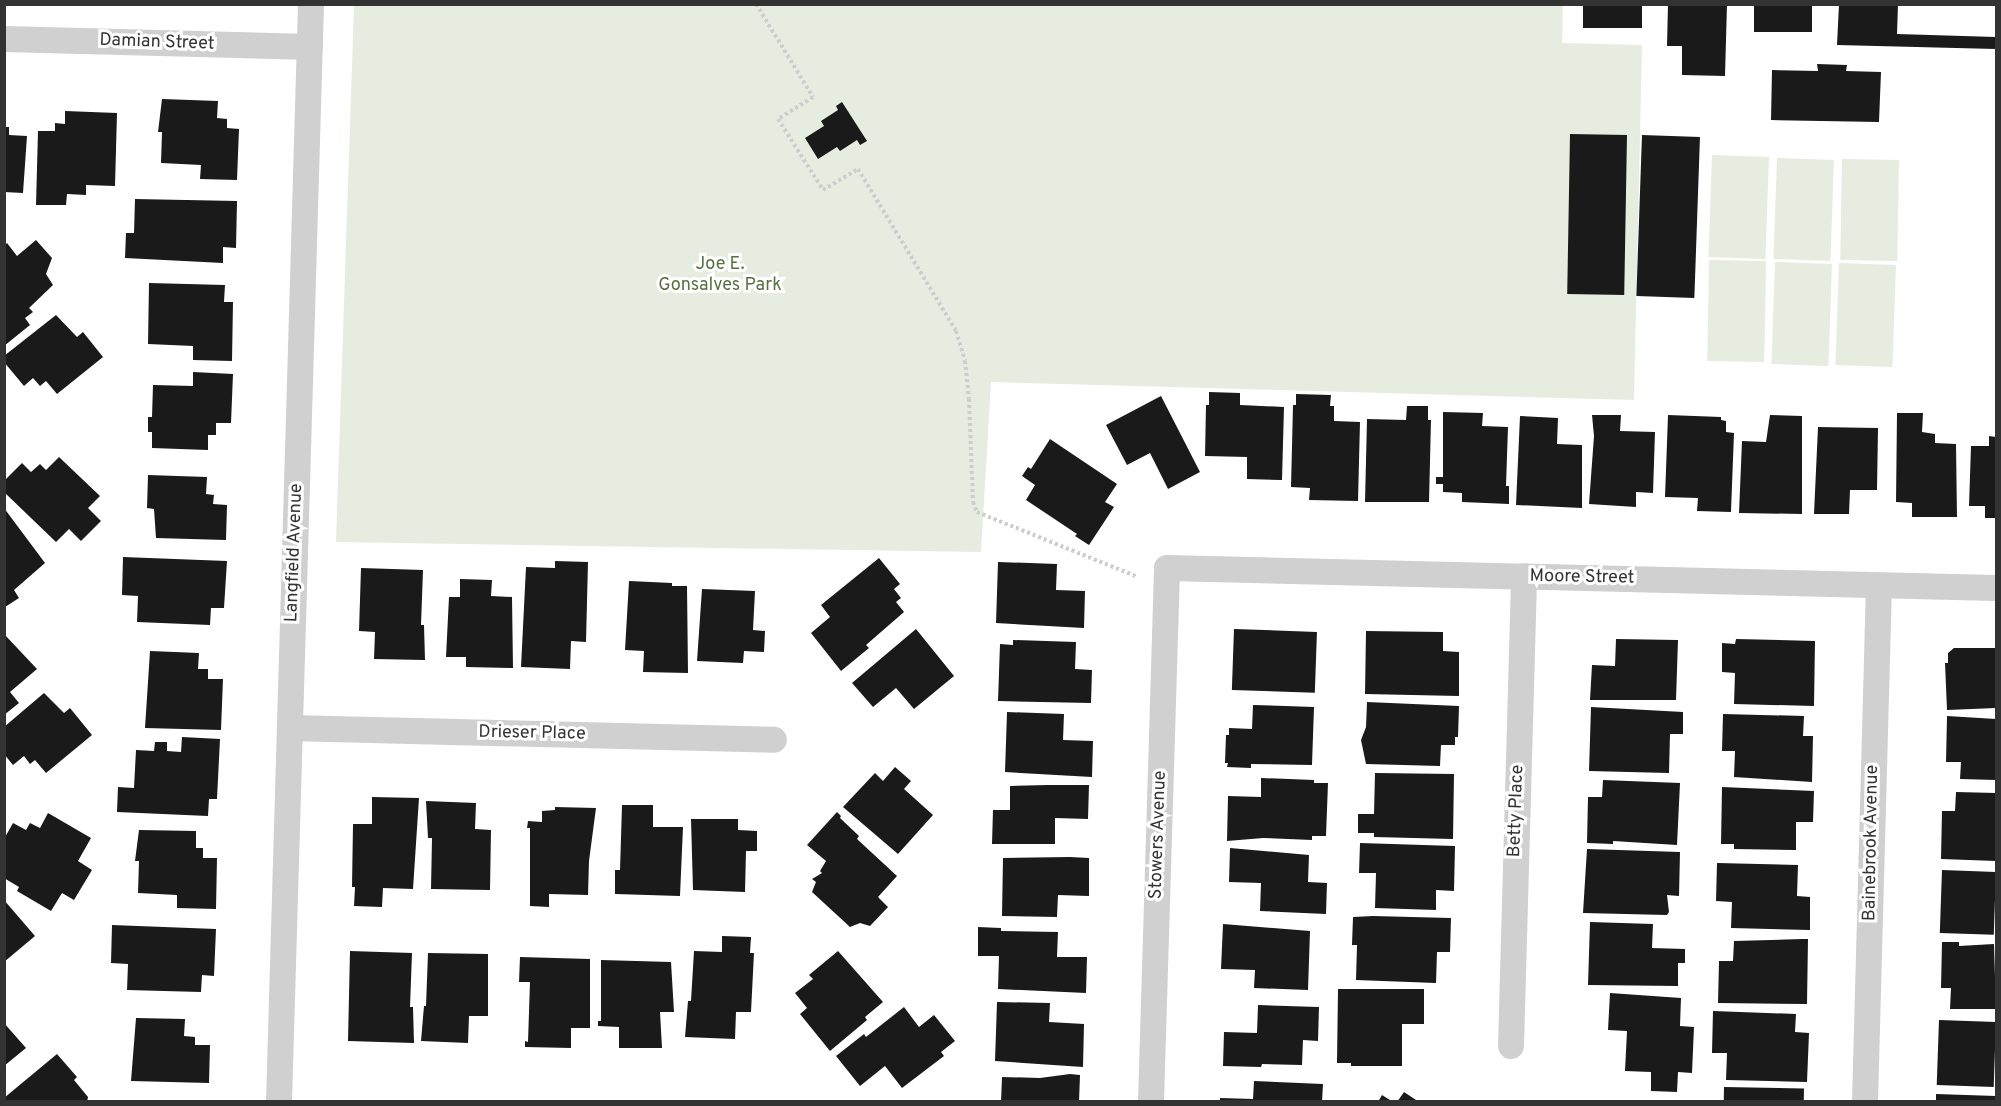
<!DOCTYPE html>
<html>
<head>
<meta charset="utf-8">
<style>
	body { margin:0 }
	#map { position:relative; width:2001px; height:1106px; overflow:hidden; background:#fff; font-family:Overpass,sans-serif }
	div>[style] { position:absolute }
	.green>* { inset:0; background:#e6ecdf; transform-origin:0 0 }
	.building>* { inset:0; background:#1a1a1a; transform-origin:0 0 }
	.path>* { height:4px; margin-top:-2px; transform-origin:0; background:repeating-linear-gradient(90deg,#cdcdcd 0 3px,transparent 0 6px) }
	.street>* { height:26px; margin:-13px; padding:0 13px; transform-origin:13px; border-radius:13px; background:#d0d0d0 }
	span { translate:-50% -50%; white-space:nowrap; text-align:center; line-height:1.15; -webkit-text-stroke:6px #fff; paint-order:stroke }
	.street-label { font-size:18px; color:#333 }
	.park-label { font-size:18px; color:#56703f }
	.frame { position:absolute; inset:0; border:6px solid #333; pointer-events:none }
</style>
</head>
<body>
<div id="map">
	<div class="green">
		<div style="clip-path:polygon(1563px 4px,1562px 43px,1642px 45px,1634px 400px,991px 382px,981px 552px,336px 542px,354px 5px)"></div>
		<div style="left:1712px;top:155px;width:57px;height:102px;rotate:2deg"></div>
		<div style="left:1777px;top:158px;width:57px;height:101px;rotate:2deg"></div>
		<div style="left:1842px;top:159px;width:57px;height:101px;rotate:1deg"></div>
		<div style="left:1709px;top:260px;width:57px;height:101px;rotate:1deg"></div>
		<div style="left:1775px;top:262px;width:57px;height:102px;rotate:2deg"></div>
		<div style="left:1839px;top:263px;width:57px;height:102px;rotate:2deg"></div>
	</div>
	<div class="building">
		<div style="left:1583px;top:4px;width:59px;height:24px"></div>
		<div style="clip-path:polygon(1668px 4px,1727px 4px,1725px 76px,1682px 75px,1682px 46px,1667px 46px)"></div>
		<div style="left:1754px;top:4px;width:58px;height:28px"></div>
		<div style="clip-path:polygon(1839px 4px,1898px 4px,1897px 34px,1996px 37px,1996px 49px,1837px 45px)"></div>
		<div style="clip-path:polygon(1817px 64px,1847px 65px,1846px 71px,1881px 72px,1879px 122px,1771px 120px,1772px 70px,1818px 71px)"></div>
		<div style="clip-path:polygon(162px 99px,218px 101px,217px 118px,227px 119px,227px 128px,239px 129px,237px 180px,200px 179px,201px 165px,161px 163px,162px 132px,158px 132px)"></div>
		<div style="clip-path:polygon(842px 102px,867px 141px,860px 145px,857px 140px,840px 151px,837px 147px,818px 159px,805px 138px,824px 126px,821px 121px,838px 110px,836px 106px)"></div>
		<div style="clip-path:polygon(65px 111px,117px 113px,115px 186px,86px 185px,86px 195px,67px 194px,66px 205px,36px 205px,38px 131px,55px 131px,55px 123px,65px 124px)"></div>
		<div style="clip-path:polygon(4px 127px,9px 127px,9px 135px,27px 136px,23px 193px,4px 192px)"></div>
		<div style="left:1570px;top:134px;width:57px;height:160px;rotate:1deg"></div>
		<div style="left:1642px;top:135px;width:58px;height:161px;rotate:2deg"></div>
		<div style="clip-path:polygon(135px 199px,237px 201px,236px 248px,223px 247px,223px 263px,125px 258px,126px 233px,134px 233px)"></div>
		<div style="clip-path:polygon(36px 240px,52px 258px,46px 274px,53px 285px,29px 308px,33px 312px,25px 318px,30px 325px,4px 346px,4px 246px,7px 243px,17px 256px)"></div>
		<div style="clip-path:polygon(149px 283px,225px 285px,224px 302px,233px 302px,232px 361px,193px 360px,193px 346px,148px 344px)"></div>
		<div style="clip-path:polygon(56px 315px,77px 337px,83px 332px,103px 357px,57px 394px,46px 381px,40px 386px,33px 378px,24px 386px,4px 362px,4px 356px)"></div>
		<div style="clip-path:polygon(193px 372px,233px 374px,231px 423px,216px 423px,216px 435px,208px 435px,208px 450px,152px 448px,152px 432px,148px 432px,148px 417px,152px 417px,153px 385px,193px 386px)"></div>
		<div style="clip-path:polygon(1209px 392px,1240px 393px,1240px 405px,1284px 407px,1282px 480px,1247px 479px,1247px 457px,1205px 456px,1206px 405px,1209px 405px)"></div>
		<div style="clip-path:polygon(1296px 394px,1331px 395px,1330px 406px,1334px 406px,1334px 421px,1360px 422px,1358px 501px,1309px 500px,1310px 488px,1291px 487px,1293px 405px,1296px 405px)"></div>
		<div style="clip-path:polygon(1161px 396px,1200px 472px,1168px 489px,1150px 453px,1127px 465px,1106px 425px)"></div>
		<div style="clip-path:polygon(1407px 406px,1428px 406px,1428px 420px,1431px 420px,1429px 502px,1365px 502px,1367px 419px,1406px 420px)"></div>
		<div style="clip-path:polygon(1443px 412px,1483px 413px,1482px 426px,1508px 427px,1506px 486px,1509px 486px,1509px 504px,1462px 502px,1462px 493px,1443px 492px,1443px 484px,1436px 484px,1436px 477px,1443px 477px)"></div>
		<div style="clip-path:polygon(1897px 413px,1923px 413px,1922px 432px,1935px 434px,1935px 443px,1956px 444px,1957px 517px,1912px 517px,1912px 503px,1896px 502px)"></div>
		<div style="clip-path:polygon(1592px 415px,1621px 415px,1620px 431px,1655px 432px,1653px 493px,1636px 492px,1636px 507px,1589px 504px,1594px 436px)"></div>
		<div style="clip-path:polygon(1668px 415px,1721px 417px,1721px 420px,1726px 421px,1726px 432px,1734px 433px,1731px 512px,1697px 511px,1698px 498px,1665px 497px)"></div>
		<div style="clip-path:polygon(1770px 415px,1802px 416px,1802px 514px,1739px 513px,1742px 441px,1766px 442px)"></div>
		<div style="clip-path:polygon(1520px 416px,1558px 418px,1557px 444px,1582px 445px,1582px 508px,1516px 505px)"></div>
		<div style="clip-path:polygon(1818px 427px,1878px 428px,1877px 490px,1850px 490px,1849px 514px,1814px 514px)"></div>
		<div style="clip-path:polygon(1989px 436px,1996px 437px,1996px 518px,1985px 518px,1985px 506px,1969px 506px,1971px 446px,1989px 446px)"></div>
		<div style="clip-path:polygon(1050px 439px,1117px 484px,1105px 502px,1114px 507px,1089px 545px,1075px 536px,1077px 534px,1026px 500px,1035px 485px,1022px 476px,1028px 467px,1031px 469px)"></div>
		<div style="clip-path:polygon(59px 457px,100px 496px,88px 508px,101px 521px,81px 541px,69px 529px,56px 542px,4px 492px,4px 481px,22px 463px,31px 472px,40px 464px,46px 470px)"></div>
		<div style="clip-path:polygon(148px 475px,207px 477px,206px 494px,214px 495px,213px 504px,227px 505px,226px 540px,156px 538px,154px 509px,147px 508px)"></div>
		<div style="clip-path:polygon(4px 508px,45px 563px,14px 590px,19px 598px,5px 607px)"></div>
		<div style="clip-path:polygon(123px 557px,227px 561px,224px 608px,211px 608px,210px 625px,137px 622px,138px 596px,122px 595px)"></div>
		<div style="clip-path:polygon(879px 558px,900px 584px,894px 589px,901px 598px,896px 602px,904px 612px,866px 645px,869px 648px,841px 671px,811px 633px,830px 617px,821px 605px)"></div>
		<div style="clip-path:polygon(555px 561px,588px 562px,586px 642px,571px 641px,570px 669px,521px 667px,526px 567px,555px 568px)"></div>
		<div style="clip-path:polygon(998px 562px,1057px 564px,1056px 590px,1085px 591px,1084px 628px,996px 623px)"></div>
		<div style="clip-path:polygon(361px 568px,423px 570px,421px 625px,424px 625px,425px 660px,374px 659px,375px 632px,359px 631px)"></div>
		<div style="clip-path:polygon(460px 579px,492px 580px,491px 596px,512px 597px,513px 668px,466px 667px,466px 657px,446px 657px,449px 597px,460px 597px)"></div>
		<div style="clip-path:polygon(629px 581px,672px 583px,672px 586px,687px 586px,688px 673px,643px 672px,644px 651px,625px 650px)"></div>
		<div style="clip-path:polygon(702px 589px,755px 591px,753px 630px,765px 631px,764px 652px,744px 651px,743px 663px,697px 661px)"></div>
		<div style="clip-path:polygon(916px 629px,954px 676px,914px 709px,896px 688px,873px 707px,852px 683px)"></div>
		<div style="left:1234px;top:629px;width:83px;height:61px;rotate:2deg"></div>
		<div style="clip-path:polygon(1366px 631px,1443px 632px,1443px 651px,1459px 652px,1459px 696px,1365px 694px)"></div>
		<div style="clip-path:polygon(4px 634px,37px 669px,10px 692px,19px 703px,4px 715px)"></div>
		<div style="clip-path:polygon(1616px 639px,1678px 640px,1676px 700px,1590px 700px,1592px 665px,1615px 666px)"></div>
		<div style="clip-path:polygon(1736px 639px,1815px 641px,1814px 706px,1734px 704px,1735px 673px,1722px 672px,1722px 643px,1735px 644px)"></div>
		<div style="clip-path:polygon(1013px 640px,1076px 642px,1075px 669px,1092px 670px,1091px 703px,998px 701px,1000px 644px,1013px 645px)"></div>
		<div style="clip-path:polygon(1954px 648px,1996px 648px,1996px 708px,1947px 710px,1945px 663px,1948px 663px,1948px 653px)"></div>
		<div style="clip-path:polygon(150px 651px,199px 653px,198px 669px,208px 669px,208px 679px,223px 679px,221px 730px,145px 728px)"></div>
		<div style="clip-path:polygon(44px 693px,64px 713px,70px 708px,92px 735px,46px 773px,35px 760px,30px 764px,24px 756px,13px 765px,4px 754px,4px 727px)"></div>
		<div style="clip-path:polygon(1367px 702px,1459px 706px,1458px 737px,1455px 737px,1455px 745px,1441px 745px,1440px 766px,1366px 764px,1361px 740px,1366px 727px)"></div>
		<div style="clip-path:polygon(1253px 705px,1314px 707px,1312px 765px,1251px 764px,1251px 768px,1227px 767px,1228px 763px,1225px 763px,1226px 735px,1229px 735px,1229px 728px,1252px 729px)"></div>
		<div style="clip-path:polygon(1591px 707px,1683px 712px,1683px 734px,1670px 734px,1669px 773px,1589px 771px)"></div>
		<div style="clip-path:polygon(1007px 712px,1064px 714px,1063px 740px,1093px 741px,1092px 777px,1005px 772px)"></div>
		<div style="clip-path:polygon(1723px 714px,1804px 716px,1803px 736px,1813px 736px,1812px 782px,1734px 777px,1735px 751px,1722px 751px)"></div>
		<div style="clip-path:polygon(1947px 716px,1996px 719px,1996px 780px,1960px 779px,1961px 762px,1946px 762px)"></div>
		<div style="clip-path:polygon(182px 737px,220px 739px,217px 799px,209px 799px,208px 816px,117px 812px,118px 787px,134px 788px,136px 750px,154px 751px,155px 742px,167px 742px,167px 751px,181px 752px)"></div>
		<div style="clip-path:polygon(895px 767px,911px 781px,904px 789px,933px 815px,898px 854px,843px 807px,875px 773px,883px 781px)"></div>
		<div style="clip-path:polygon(1375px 773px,1454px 774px,1453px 839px,1374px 837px,1374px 833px,1358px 833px,1358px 814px,1374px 814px)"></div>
		<div style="clip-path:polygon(1261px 778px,1314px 780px,1314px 783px,1328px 783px,1326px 836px,1312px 836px,1312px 840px,1263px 838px,1227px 841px,1228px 796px,1261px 797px)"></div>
		<div style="clip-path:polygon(1603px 780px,1680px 783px,1677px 845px,1613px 841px,1613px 844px,1587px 843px,1588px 797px,1602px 797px)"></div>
		<div style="clip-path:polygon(1048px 785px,1089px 785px,1088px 819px,1055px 818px,1055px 844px,992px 844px,993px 810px,1010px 810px,1010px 786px)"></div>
		<div style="clip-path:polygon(1722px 787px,1814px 791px,1813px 822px,1796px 822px,1796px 850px,1734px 849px,1734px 844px,1721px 844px)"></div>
		<div style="clip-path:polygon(1956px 792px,1996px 793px,1996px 861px,1941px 859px,1942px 811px,1955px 811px)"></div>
		<div style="clip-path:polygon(372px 797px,419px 798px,413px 889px,383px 888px,382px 907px,354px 906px,355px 887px,352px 887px,353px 824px,372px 824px)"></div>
		<div style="clip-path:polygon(426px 801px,476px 803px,475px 829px,491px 830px,490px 890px,431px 889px,432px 838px,428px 838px)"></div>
		<div style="clip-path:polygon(622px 805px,653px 805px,653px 827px,683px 827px,680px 896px,615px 894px,615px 870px,620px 870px)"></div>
		<div style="clip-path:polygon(555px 807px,596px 808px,589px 861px,588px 895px,549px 894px,549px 907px,530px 906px,530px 828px,527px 828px,528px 821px,542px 822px,542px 811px,555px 810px)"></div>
		<div style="clip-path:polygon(837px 812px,841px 816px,840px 818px,859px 836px,857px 839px,897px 876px,878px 897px,888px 907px,870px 926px,860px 923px,850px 927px,812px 892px,816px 882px,812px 879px,822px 873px,820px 871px,826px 861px,807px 845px)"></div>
		<div style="clip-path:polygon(48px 813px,91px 838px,78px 861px,92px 870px,74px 900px,62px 893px,51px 911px,17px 891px,19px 887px,4px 878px,4px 839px,13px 823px,26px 830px,30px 823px,40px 828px)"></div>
		<div style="clip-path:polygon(691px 819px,738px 819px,738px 830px,757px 831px,757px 851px,746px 851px,745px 892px,693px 890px)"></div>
		<div style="clip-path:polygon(139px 830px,196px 831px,196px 848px,203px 848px,203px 858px,217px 858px,216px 909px,177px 908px,177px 895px,138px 893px,139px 861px,135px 861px)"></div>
		<div style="clip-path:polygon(1360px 843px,1455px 846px,1454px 891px,1436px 890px,1436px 910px,1375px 908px,1376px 873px,1359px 873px)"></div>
		<div style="clip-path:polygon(1230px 848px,1309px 855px,1308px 882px,1327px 883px,1326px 914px,1260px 911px,1261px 883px,1229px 882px)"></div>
		<div style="clip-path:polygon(1587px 849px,1680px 852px,1679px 896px,1667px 895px,1669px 912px,1667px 915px,1583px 913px)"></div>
		<div style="clip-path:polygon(1070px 857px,1089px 858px,1089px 896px,1058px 895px,1057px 917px,1002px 916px,1003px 858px)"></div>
		<div style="clip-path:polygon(1717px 863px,1798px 865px,1797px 896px,1810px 897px,1810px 930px,1731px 928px,1732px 902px,1716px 901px)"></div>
		<div style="left:1942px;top:870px;width:54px;height:63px;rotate:2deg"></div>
		<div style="clip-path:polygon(4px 900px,35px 936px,4px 962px)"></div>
		<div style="clip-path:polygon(1373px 916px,1451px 918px,1450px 952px,1437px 952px,1436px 983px,1356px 980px,1357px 945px,1352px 945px,1353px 917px)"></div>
		<div style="clip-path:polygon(1590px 922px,1653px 924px,1652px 948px,1685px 949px,1685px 963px,1678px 963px,1678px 986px,1588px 985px)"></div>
		<div style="clip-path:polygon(1223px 924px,1310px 931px,1308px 990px,1254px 988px,1255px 970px,1221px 969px)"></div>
		<div style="clip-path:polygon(112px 925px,216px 929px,214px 976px,202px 975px,201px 992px,127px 990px,128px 964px,111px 963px)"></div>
		<div style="clip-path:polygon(978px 927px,1001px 928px,1001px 931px,1058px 932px,1057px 957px,1087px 957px,1086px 993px,998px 989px,999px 956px,978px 956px)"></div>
		<div style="clip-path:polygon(722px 936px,751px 937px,750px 953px,754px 953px,751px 1012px,736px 1012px,735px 1039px,685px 1037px,688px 1001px,691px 1001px,694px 951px,722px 952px)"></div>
		<div style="clip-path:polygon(1802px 939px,1808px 939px,1807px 1004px,1718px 1003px,1719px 961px,1733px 961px,1734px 941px)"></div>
		<div style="clip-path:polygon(1942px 942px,1959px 942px,1959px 946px,1994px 944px,1996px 1009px,1950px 1009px,1951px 988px,1941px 988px)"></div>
		<div style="clip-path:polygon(350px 951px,412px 953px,410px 1007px,413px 1007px,414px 1043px,348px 1041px)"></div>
		<div style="clip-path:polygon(838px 951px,883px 1002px,865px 1017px,867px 1020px,830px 1051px,800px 1014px,807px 1008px,795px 993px,813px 979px,809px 975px)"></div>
		<div style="clip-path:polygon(428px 953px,488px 954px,488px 1016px,469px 1016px,468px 1043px,421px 1041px,424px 1006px,426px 1006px)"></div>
		<div style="clip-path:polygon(520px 957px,590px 959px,590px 1028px,571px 1028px,571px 1048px,525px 1047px,525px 1041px,528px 1042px,530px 982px,519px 982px)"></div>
		<div style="clip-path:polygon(601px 960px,671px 962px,674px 1012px,660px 1012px,662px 1048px,619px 1048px,619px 1027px,598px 1026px,598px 1021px,601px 1021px)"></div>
		<div style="clip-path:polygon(1338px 989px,1424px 989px,1424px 1024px,1402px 1024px,1402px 1066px,1351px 1066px,1351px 1063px,1337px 1063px)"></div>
		<div style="clip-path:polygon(1610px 993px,1681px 998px,1680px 1026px,1694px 1027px,1692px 1073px,1678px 1072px,1677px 1092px,1651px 1091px,1651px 1072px,1625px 1071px,1627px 1031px,1608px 1030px)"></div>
		<div style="clip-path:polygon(997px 1002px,1050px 1003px,1049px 1022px,1084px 1024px,1083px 1067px,995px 1061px)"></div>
		<div style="clip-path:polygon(1258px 1005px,1319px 1007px,1318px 1041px,1303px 1040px,1302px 1065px,1262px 1064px,1261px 1067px,1223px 1066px,1224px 1032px,1257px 1033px)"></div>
		<div style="clip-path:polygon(904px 1007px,919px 1027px,934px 1015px,955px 1041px,941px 1052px,944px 1056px,902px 1088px,885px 1066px,860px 1086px,836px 1056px,864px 1034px,866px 1037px)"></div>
		<div style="clip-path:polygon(1713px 1011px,1796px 1014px,1795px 1032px,1809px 1033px,1807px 1082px,1726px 1080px,1727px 1053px,1712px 1053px)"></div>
		<div style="clip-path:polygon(136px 1018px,185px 1019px,184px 1036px,195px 1037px,195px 1045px,210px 1045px,209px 1083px,131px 1081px)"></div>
		<div style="left:1939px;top:1020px;width:57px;height:65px;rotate:2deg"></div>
		<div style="clip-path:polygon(4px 1023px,26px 1048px,4px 1066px)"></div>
		<div style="clip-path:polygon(57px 1054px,77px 1077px,74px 1080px,88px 1097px,87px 1102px,4px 1102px,4px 1098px)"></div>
		<div style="clip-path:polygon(1070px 1074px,1080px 1075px,1079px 1102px,1001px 1102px,1002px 1077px,1040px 1078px)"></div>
		<div style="clip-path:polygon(1254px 1081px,1323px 1084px,1322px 1102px,1220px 1102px,1220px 1098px,1253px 1099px)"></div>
		<div style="left:1724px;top:1087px;width:80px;height:15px;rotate:1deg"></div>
		<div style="clip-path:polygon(1404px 1092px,1419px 1102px,1397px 1102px)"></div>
		<div style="clip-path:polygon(1936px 1094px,1996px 1096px,1996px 1102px,1936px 1102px)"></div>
		<div style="clip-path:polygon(1382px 1095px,1393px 1102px,1378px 1102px)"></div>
	</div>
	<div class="path">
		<div style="left:756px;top:4px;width:109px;rotate:58.5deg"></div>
		<div style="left:813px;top:97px;width:41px;rotate:147.8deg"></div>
		<div style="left:778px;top:119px;width:84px;rotate:57.6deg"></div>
		<div style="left:823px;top:190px;width:41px;rotate:-31deg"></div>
		<div style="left:858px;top:169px;width:189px;rotate:58.8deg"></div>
		<div style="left:956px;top:331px;width:31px;rotate:73deg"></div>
		<div style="left:965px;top:361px;width:38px;rotate:84deg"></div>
		<div style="left:969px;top:399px;width:103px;rotate:87.8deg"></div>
		<div style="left:973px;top:502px;width:11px;rotate:68deg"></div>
		<div style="left:977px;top:512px;width:174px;rotate:22deg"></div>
	</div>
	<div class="street">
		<div style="left:4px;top:39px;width:306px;rotate:1.5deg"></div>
		<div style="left:290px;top:728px;width:484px;rotate:1.4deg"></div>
		<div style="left:1511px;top:1046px;width:470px;rotate:-88.4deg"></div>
		<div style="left:279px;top:1102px;width:1098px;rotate:-88.33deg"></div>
		<div style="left:1151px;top:1102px;width:534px;rotate:-88.28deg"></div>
		<div style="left:1167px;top:568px;width:829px;rotate:1.38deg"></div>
		<div style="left:1865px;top:1102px;width:517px;rotate:-88.45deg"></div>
	</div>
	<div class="street-label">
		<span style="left:157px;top:43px;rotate:2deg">Damian Street</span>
		<span style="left:295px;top:553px;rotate:-88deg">Langfield Avenue</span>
		<span style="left:1582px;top:578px;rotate:1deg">Moore Street</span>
		<span style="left:532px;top:734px;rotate:1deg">Drieser Place</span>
		<span style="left:1517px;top:811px;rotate:-88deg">Betty Place</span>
		<span style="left:1159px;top:835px;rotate:-88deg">Stowers Avenue</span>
		<span style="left:1872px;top:843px;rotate:-89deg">Bainebrook Avenue</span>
	</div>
	<div class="park-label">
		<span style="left:720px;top:276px">Joe E.<br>Gonsalves Park</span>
	</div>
	<div class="frame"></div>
</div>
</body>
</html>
